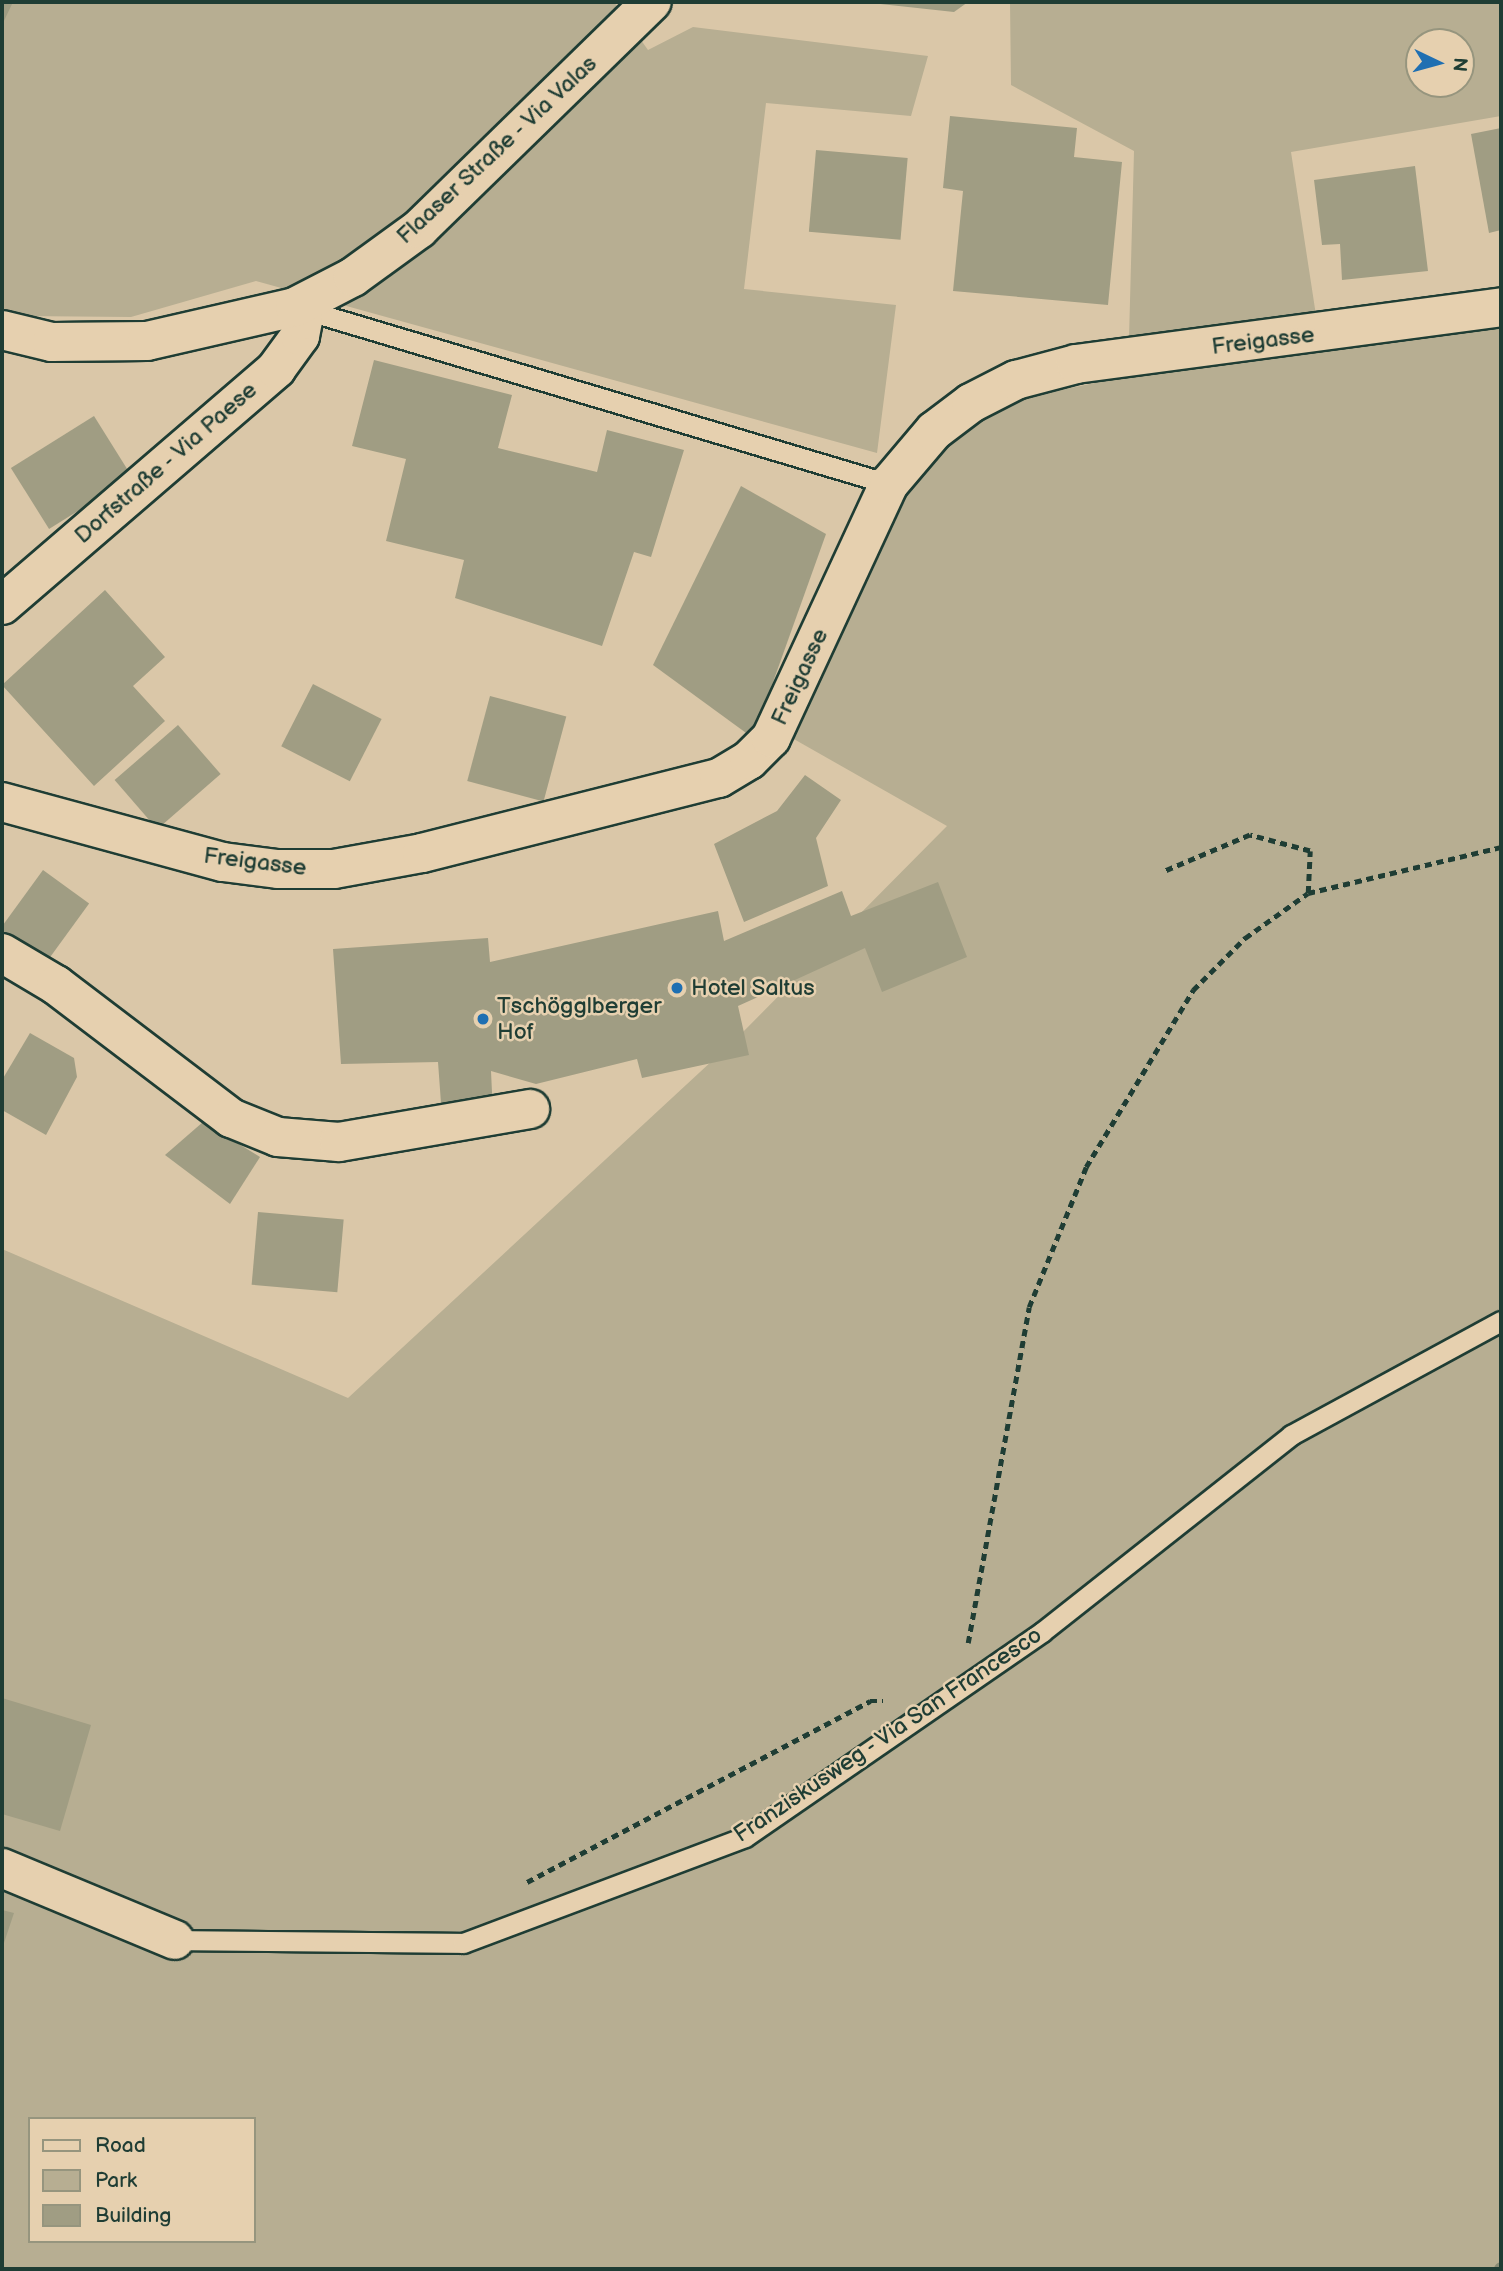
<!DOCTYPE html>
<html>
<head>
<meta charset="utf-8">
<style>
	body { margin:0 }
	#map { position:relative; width:1503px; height:2271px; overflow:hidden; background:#dac7a8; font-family:"Balsamiq Sans",sans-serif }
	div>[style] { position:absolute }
	.green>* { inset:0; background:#b7ae92 }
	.stream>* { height:12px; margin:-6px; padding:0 6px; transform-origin:6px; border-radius:6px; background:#888b75 }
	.building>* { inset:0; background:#a09d83; transform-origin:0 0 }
	.path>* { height:4.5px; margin-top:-2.25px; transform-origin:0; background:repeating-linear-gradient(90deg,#1f3d34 0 7px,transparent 0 12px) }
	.roads { filter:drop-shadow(2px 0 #1f3d34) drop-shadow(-2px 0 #1f3d34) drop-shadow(0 2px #1f3d34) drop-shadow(0 -2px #1f3d34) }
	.service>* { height:19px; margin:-9.5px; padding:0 9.5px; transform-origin:9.5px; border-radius:9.5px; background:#e6d0af }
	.minor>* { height:38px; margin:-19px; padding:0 19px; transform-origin:19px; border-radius:19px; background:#e6d0af }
	.secondary>* { height:38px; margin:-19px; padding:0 19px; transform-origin:19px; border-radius:19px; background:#e6d0af }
	.dots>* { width:19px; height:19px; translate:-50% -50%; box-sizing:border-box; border:4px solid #e6d0af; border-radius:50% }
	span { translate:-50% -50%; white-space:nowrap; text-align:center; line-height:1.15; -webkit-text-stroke:5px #e6d0af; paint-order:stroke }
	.street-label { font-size:23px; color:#1f3d34 }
	.poi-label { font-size:23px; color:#1f3d34 }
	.left { translate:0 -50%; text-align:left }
	.frame { position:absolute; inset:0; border:4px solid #1f3d34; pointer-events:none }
	.legend { position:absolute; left:28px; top:2117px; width:228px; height:126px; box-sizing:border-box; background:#e6d0af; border:2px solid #96957e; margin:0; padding:9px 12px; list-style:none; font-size:21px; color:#1f3d34 }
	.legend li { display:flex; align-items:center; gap:14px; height:35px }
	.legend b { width:35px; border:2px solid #96957e }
	.north { position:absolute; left:1405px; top:28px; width:70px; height:70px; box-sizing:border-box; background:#e6d0af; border:2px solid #96957e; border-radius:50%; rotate:95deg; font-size:19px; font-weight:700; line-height:28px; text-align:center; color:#1f3d34 }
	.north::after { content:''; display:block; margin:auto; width:24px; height:32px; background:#1f6fb2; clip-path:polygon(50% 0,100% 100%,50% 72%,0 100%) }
</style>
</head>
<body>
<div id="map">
	<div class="green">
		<div style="clip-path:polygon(2px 2px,614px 2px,648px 50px,693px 27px,928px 56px,911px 116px,766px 103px,744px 289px,896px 305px,877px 453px,256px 281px,131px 317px,21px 316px,2px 310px)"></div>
		<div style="clip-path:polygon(evenodd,1010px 2px,1501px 2px,1501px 116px,1291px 152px,1321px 348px,1501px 295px,1501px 2269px,2px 2269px,2px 1249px,348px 1398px,740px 1035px,947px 826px,792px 738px,904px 494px,957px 433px,1014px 400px,1128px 376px,1134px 151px,1011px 85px,1010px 2px,1419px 42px,1461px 42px,1461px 84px,1419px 84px,1419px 42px,1010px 2px,30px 2119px,254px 2119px,254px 2241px,30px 2241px,30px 2119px)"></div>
	</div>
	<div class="stream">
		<div style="left:1500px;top:2269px;width:1px;rotate:-45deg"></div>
	</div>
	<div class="building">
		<div style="clip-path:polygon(2px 2px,13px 2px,2px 25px)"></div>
		<div style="clip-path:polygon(862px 2px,968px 2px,954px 12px)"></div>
		<div style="clip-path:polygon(950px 116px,1077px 128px,1074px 157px,1122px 162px,1108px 305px,953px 291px,963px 191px,943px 188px)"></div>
		<div style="clip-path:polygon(1501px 128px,1501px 230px,1489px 233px,1471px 134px)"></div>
		<div style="left:816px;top:150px;width:92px;height:82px;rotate:5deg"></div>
		<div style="clip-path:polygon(1415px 166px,1428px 271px,1342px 280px,1340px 244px,1322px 245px,1314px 180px)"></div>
		<div style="clip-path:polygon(374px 360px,512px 395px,498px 448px,597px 472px,607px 430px,684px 450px,651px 557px,634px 552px,602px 646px,455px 598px,464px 560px,386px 541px,406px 459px,352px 446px)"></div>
		<div style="left:94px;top:416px;width:72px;height:98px;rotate:58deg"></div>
		<div style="clip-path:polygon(741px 486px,826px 534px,753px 738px,653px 665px)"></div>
		<div style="clip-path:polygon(105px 590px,165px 657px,133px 686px,165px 721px,94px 786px,2px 685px)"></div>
		<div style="left:313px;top:684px;width:77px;height:70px;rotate:27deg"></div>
		<div style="left:490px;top:696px;width:79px;height:88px;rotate:15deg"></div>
		<div style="left:178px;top:725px;width:65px;height:84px;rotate:49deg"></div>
		<div style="clip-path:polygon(805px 775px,841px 800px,816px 838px,828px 886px,744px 922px,714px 844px,777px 811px)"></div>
		<div style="left:43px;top:870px;width:57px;height:73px;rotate:36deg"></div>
		<div style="clip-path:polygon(938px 882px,967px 957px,882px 992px,865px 948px,738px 1006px,749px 1055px,642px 1078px,637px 1059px,536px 1084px,491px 1071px,493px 1114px,442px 1117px,438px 1062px,341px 1064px,333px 949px,488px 938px,490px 962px,718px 911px,724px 941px,842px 891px,851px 916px)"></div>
		<div style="clip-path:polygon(30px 1033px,74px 1058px,77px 1077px,46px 1135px,2px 1110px,2px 1080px)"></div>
		<div style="clip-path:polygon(203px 1122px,260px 1157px,230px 1204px,165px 1155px)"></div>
		<div style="left:258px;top:1212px;width:86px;height:73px;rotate:5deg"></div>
		<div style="clip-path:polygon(2px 1698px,91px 1725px,60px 1831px,2px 1814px)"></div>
		<div style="clip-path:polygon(2px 1910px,14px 1913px,2px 1949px)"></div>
	</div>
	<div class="path">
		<div style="left:1308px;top:893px;width:198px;rotate:-13.4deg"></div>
		<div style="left:968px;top:1643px;width:341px;rotate:-79.7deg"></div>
		<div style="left:1029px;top:1307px;width:151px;rotate:-67.8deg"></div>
		<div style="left:1086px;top:1167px;width:207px;rotate:-58.8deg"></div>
		<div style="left:1193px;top:990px;width:74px;rotate:-45deg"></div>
		<div style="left:1245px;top:938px;width:77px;rotate:-35.5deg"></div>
		<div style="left:1308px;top:893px;width:42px;rotate:-87.3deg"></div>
		<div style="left:1310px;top:851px;width:62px;rotate:-165.1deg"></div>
		<div style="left:1250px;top:835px;width:95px;rotate:157deg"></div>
		<div style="left:527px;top:1882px;width:388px;rotate:-27.8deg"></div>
		<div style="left:870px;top:1701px;width:13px"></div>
	</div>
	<div class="roads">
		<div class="service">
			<div style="left:299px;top:308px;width:616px;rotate:16.61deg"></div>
			<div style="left:175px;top:1940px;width:288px;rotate:0.6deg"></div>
			<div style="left:463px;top:1943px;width:301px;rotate:-20.6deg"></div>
			<div style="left:745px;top:1837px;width:361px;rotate:-34.6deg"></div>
			<div style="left:1042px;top:1632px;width:318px;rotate:-38.3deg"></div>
			<div style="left:1291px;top:1435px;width:239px;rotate:-28.5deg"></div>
		</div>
		<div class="minor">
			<div style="left:2px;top:605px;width:362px;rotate:-40.7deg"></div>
			<div style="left:276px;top:369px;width:41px;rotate:-54deg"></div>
			<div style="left:300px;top:336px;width:16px;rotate:-79deg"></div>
			<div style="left:303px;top:320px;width:15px;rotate:-122deg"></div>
			<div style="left:2px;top:802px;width:229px;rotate:15.2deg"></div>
			<div style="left:223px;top:862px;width:55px;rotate:7.3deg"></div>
			<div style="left:278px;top:869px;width:56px"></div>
			<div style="left:334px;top:869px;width:89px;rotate:-10.3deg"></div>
			<div style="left:422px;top:853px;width:306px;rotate:-14.2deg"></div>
			<div style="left:719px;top:778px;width:35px;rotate:-31deg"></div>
			<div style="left:749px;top:760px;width:31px;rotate:-45deg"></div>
			<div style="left:771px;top:738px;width:280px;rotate:-65.1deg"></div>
			<div style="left:889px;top:484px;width:70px;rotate:-49.7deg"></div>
			<div style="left:934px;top:431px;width:46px;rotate:-37.1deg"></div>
			<div style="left:971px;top:403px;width:51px;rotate:-27.1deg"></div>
			<div style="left:1016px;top:380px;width:62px;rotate:-14.9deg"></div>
			<div style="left:1076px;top:364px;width:429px;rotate:-7.6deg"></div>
			<div style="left:2px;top:953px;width:63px;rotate:30.7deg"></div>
			<div style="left:56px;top:985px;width:220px;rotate:37.2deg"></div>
			<div style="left:231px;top:1118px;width:51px;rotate:22deg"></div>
			<div style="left:278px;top:1137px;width:61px;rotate:4.7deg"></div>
			<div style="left:339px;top:1142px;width:194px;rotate:-9.8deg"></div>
			<div style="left:2px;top:1868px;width:187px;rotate:22.6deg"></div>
		</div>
		<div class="secondary">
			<div style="left:2px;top:330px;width:51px;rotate:13.5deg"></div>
			<div style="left:52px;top:342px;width:95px;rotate:-0.6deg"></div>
			<div style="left:147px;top:341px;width:152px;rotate:-12.9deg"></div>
			<div style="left:295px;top:307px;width:65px;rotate:-27.3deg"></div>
			<div style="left:353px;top:277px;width:82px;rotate:-36deg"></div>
			<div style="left:419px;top:229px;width:325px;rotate:-44.3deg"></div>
		</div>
	</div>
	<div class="dots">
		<div style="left:677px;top:988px;background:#1f6fb2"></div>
		<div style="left:483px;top:1019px;background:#1f6fb2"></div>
	</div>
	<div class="street-label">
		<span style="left:497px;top:150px;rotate:-43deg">Flaaser Straße - Via Valas</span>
		<span style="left:1263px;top:341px;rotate:-7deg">Freigasse</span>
		<span style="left:166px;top:463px;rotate:-41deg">Dorfstraße - Via Paese</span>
		<span style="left:800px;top:677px;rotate:-65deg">Freigasse</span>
		<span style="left:255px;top:862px;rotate:7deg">Freigasse</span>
		<span style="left:888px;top:1735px;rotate:-34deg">Franziskusweg - Via San Francesco</span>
	</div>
	<div class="poi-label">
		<span class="left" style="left:691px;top:988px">Hotel Saltus</span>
		<span class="left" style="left:497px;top:1019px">Tschögglberger<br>Hof</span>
	</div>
	<div class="frame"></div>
	<ul class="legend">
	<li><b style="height:9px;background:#e6d0af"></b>Road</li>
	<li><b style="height:19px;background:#b7ae92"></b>Park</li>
	<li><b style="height:19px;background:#a09d83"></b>Building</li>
	</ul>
	<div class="north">N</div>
</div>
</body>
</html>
